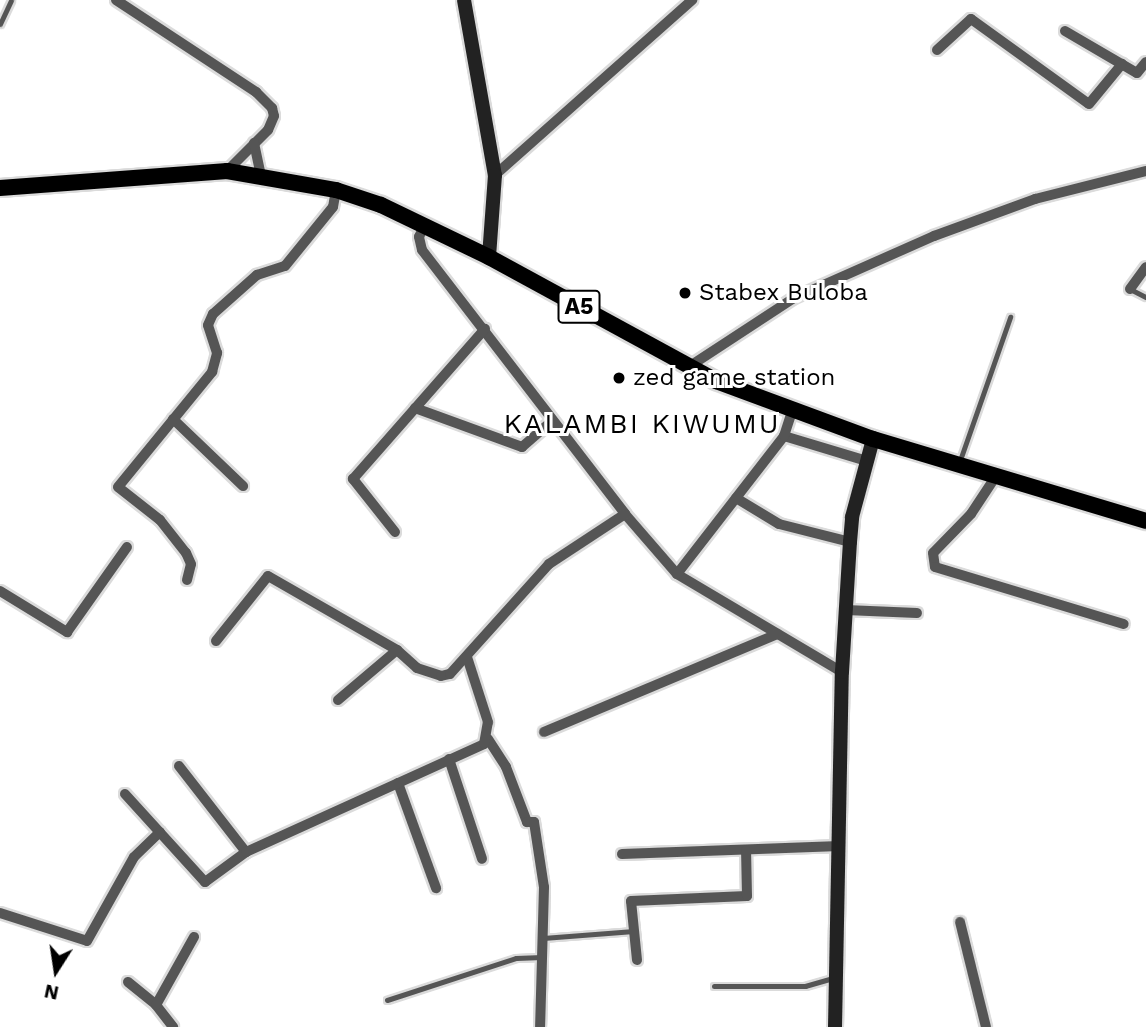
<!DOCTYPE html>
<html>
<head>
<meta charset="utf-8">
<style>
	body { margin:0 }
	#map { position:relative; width:1146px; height:1027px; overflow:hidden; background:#fff; font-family:"Work Sans",sans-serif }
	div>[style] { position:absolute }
	.roads { filter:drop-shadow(2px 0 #dbdbdb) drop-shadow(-2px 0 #dbdbdb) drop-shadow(0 2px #dbdbdb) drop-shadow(0 -2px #dbdbdb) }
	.lane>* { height:5px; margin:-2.5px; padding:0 2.5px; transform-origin:2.5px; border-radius:2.5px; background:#555 }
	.street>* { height:10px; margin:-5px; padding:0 5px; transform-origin:5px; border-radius:5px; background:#555 }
	.secondary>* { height:14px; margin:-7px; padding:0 7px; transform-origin:7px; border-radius:7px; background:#222 }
	.primary>* { height:16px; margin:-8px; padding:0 8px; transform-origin:8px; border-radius:8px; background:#000 }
	.dots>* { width:19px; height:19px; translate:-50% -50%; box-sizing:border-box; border:4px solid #fff; border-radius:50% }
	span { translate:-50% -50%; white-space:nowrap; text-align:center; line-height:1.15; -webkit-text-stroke:6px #fff; paint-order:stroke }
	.shield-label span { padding:2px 5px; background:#fff; border:2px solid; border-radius:5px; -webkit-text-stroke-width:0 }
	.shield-label { font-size:23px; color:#000; font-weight:700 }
	.poi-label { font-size:24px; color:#000 }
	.left { translate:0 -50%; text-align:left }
	.quarter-label { font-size:28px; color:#000; letter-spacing:2px }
	.north { position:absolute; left:21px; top:936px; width:70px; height:70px; -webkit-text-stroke:5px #fff; paint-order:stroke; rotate:192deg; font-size:19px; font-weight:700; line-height:28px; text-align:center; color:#000 }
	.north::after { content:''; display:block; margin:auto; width:24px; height:32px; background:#000; clip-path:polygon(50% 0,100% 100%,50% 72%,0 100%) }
</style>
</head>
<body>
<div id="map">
	<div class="roads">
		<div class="lane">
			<div style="left:0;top:24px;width:26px;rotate:-65deg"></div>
			<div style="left:1130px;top:289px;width:18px;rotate:27deg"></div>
			<div style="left:959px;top:463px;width:155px;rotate:-70.7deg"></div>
			<div style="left:543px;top:938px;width:91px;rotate:-4.4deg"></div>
			<div style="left:714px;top:986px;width:91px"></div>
			<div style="left:805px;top:986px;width:29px;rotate:-16deg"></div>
			<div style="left:387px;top:1000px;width:136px;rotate:-18deg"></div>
			<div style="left:516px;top:958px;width:26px;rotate:-2deg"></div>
		</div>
		<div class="street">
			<div style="left:116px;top:0;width:168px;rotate:33.3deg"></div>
			<div style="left:256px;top:92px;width:23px;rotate:45deg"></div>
			<div style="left:272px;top:108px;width:8px;rotate:76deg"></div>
			<div style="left:274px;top:116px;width:15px;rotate:113deg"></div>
			<div style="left:268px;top:130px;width:58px;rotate:135deg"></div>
			<div style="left:1065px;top:31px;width:83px;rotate:30.3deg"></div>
			<div style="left:1137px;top:73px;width:14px;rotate:-51deg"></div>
			<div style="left:937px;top:50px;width:46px;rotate:-42.4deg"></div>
			<div style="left:971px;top:19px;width:145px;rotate:35.8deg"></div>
			<div style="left:1089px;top:104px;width:52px;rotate:-50.5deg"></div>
			<div style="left:254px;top:143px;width:33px;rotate:78deg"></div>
			<div style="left:495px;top:175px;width:264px;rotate:-41.6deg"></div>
			<div style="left:425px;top:225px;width:13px;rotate:117deg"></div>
			<div style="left:419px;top:237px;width:13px;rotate:77deg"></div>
			<div style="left:422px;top:250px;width:333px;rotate:52.4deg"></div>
			<div style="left:625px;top:514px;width:79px;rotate:49.1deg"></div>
			<div style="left:677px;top:574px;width:192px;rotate:30.7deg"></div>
			<div style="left:1130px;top:289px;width:27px;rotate:-54deg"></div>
			<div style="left:687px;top:368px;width:128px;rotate:-33.2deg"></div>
			<div style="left:794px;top:298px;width:153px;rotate:-23.9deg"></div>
			<div style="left:934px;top:236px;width:108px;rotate:-20.1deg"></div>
			<div style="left:1035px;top:199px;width:114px;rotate:-14.2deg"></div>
			<div style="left:415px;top:408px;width:114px;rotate:20deg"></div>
			<div style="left:522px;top:447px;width:40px;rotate:-41deg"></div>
			<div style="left:173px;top:419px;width:97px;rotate:43.7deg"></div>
			<div style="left:784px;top:436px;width:87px;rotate:16.8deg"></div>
			<div style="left:996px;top:476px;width:45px;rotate:123.3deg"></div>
			<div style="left:971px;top:514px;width:54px;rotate:134.3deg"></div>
			<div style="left:933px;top:553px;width:14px;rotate:82deg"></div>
			<div style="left:935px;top:567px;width:197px;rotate:16.8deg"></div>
			<div style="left:736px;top:498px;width:50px;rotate:31.2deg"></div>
			<div style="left:779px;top:524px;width:73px;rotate:14.2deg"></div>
			<div style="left:395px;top:532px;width:68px;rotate:-128.4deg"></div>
			<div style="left:353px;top:479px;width:200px;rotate:-48.7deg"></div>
			<div style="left:677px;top:574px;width:175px;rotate:-52.2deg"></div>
			<div style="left:784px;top:436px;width:26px;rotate:-72deg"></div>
			<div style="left:187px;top:580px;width:16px;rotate:-76deg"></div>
			<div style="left:191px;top:564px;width:12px;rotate:-114deg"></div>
			<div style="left:186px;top:553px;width:42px;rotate:-128.2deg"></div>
			<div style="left:160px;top:520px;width:53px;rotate:-141.8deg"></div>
			<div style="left:118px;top:487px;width:149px;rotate:-50.7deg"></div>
			<div style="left:212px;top:372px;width:20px;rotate:-75deg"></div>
			<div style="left:217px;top:353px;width:29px;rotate:-108deg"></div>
			<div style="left:208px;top:325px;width:12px;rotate:-66deg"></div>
			<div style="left:213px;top:314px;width:59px;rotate:-41.6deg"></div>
			<div style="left:257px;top:275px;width:29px;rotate:-18deg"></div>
			<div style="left:285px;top:266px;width:76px;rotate:-50.9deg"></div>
			<div style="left:333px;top:207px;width:17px;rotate:-80deg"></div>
			<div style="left:0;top:591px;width:79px;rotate:31.5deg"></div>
			<div style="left:67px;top:632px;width:104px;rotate:-54.8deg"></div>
			<div style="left:846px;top:610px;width:71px;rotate:2.4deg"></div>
			<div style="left:216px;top:641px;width:83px;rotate:-51.3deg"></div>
			<div style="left:268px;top:576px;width:149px;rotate:29.8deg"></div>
			<div style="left:397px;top:650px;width:27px;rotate:42deg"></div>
			<div style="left:417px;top:668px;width:25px;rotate:18deg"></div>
			<div style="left:441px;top:676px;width:9px;rotate:-13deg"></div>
			<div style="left:450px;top:674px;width:148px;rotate:-48deg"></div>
			<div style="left:549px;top:564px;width:91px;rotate:-33.3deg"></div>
			<div style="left:338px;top:700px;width:77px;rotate:-40.3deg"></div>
			<div style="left:544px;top:732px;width:253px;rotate:-22.8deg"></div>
			<div style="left:488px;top:739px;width:33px;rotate:57deg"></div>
			<div style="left:506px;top:767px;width:59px;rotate:69.1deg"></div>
			<div style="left:527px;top:822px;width:7px"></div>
			<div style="left:534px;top:822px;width:66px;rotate:81.3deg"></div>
			<div style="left:544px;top:887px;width:140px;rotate:91.6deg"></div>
			<div style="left:449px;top:759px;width:105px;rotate:71.7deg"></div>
			<div style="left:179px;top:766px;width:109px;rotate:52.1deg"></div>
			<div style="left:398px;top:783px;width:112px;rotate:70.1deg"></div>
			<div style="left:125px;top:794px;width:119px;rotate:47.7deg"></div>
			<div style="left:205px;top:882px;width:51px;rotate:-36.2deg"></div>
			<div style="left:246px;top:852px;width:261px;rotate:-24.4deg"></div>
			<div style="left:484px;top:744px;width:22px;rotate:-80deg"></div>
			<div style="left:488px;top:722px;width:68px;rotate:-107.9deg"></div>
			<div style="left:622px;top:854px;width:218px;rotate:-2.1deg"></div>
			<div style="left:0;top:913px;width:91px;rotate:17.8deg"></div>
			<div style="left:87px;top:941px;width:96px;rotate:-60.8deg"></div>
			<div style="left:134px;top:857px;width:36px;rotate:-44deg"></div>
			<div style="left:960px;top:922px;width:108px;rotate:76.1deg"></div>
			<div style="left:637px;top:960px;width:59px;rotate:-95.8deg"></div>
			<div style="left:631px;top:901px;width:116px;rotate:-2.5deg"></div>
			<div style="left:747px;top:896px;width:46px;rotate:-91.2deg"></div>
			<div style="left:128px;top:982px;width:36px;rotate:39deg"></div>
			<div style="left:156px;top:1005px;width:28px;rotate:52deg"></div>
			<div style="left:156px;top:1005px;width:78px;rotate:-60.8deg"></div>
		</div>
		<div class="secondary">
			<div style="left:464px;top:0;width:178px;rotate:80deg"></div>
			<div style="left:495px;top:175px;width:82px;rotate:94.2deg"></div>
			<div style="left:835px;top:1027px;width:355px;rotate:-88.9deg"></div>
			<div style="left:842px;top:672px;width:130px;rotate:-86.5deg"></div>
			<div style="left:850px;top:542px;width:25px;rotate:-85deg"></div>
			<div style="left:852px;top:517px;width:81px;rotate:-74.9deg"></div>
		</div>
		<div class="primary">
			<div style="left:0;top:188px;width:228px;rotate:-4.3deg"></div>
			<div style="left:227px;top:171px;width:111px;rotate:9.9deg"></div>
			<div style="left:336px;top:190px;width:47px;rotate:18.4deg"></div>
			<div style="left:381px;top:205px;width:120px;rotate:25.7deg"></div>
			<div style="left:489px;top:257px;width:259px;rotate:28.6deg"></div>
			<div style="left:716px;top:381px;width:167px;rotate:20.3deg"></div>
			<div style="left:873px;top:439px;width:285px;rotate:16.7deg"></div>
		</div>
	</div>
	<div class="dots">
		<div style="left:685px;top:293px;background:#000"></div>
		<div style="left:619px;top:378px;background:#000"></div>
	</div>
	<div class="shield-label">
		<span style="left:579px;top:307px">A5</span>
	</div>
	<div class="poi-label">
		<span class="left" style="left:699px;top:293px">Stabex Buloba</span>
		<span class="left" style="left:633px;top:378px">zed game station</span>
	</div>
	<div class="quarter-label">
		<span style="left:642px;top:424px">KALAMBI KIWUMU</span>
	</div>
	<div class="north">N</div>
</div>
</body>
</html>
